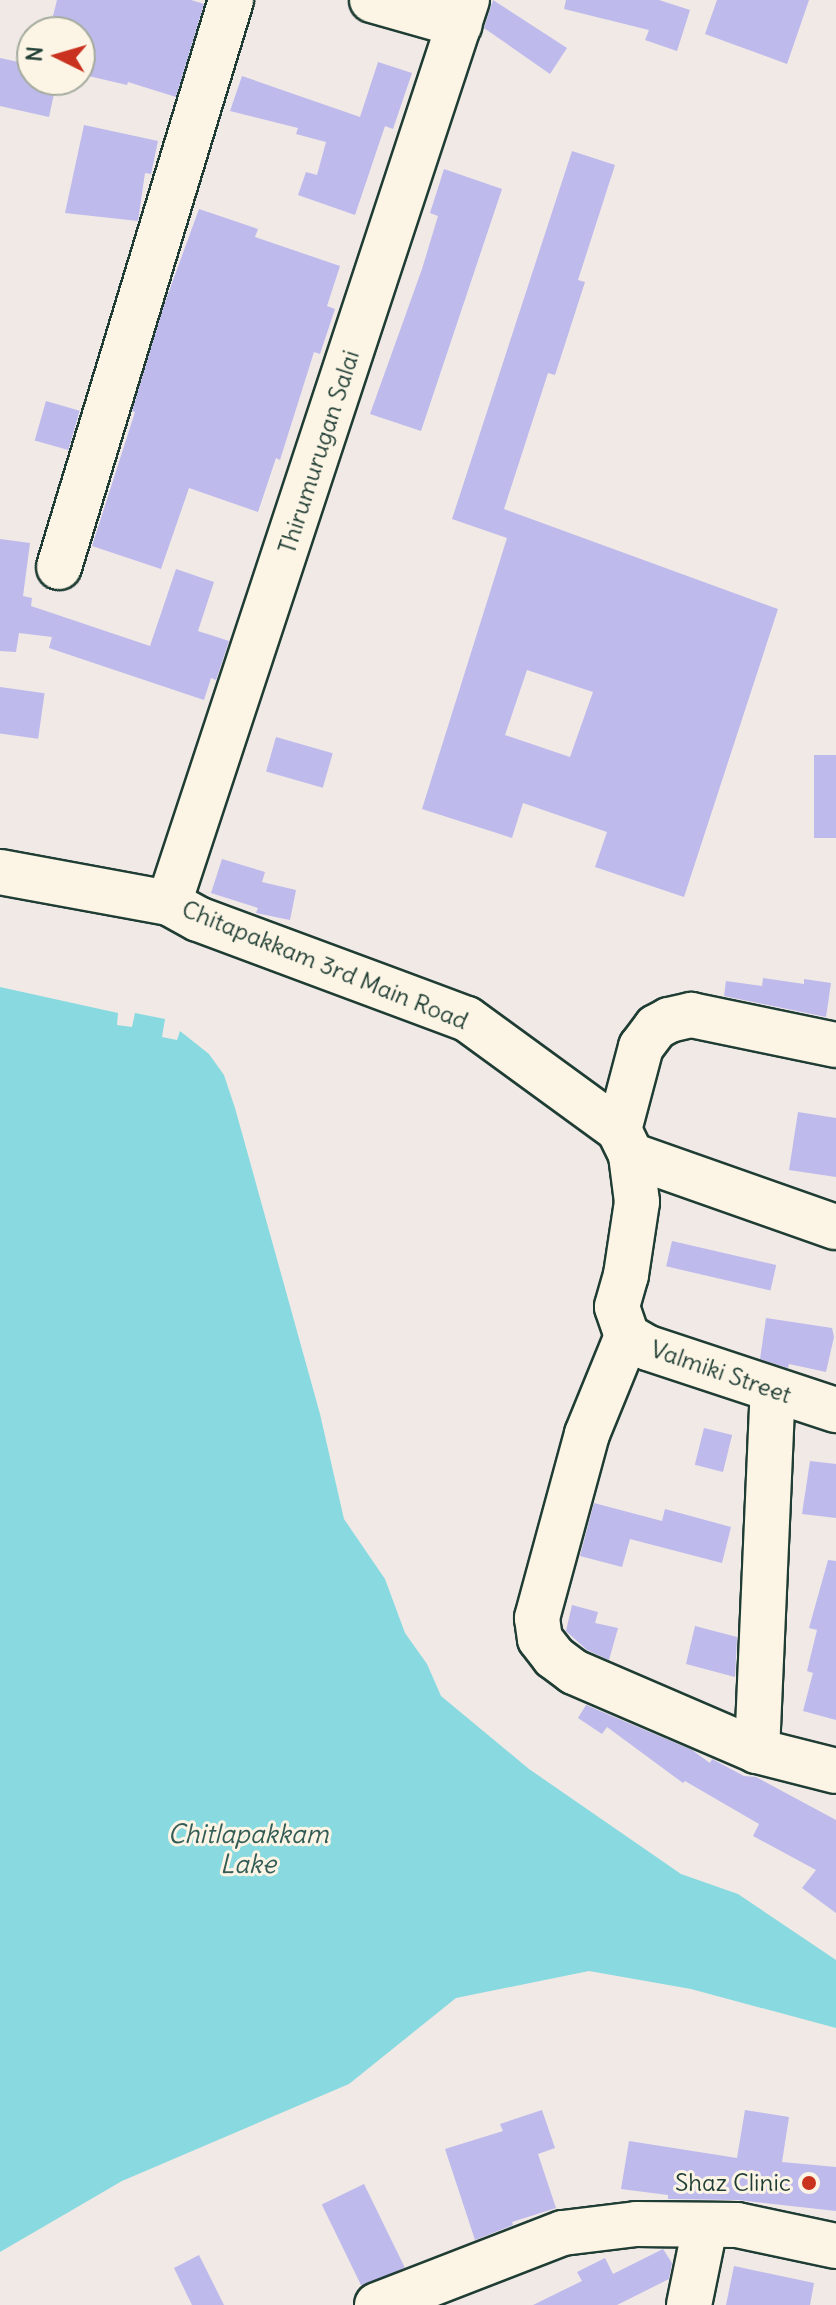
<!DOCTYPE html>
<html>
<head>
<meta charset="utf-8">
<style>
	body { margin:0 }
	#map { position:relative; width:836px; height:2305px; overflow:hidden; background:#f0e9e6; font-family:Delius,sans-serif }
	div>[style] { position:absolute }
	.water>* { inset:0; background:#89dae0 }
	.building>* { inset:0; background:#bebaec; transform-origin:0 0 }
	.roads { filter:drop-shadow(2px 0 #1f3d34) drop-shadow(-2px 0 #1f3d34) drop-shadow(0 2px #1f3d34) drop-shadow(0 -2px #1f3d34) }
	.minor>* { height:44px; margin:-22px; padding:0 22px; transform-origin:22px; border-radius:22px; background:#fcf5e5 }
	.dots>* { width:22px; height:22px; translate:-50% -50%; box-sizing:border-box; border:4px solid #fcf5e5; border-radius:50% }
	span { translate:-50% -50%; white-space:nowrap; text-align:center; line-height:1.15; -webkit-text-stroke:6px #fcf5e5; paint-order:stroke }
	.street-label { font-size:24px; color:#1f3d34 }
	.poi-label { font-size:24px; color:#1f3d34 }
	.right { translate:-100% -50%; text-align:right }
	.water-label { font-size:26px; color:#345c56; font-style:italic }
	.north { position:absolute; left:16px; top:16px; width:80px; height:80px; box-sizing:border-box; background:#fcf5e5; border:2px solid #a4ab9e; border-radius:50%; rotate:275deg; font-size:22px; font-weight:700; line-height:32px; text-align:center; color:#1f3d34 }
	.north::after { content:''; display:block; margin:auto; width:28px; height:36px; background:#c8321e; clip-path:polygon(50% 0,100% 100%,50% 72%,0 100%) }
</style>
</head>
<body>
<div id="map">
	<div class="water">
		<div style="clip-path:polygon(0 987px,118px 1013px,117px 1025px,132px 1027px,135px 1013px,165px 1019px,162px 1037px,177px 1040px,180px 1031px,209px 1054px,224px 1075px,235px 1108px,320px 1414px,344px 1519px,385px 1579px,405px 1633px,427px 1664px,441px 1696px,529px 1769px,681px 1874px,738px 1894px,836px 1960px,836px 2028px,691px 1989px,589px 1971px,456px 1998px,349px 2084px,122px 2181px,0 2252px)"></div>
	</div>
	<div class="building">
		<div style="clip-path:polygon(57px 0,191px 0,204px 4px,176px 97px,128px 82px,127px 85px,80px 74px,80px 32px,49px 32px)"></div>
		<div style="clip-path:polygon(493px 0,567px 48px,550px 74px,484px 28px)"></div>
		<div style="clip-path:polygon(566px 0,659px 0,690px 10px,677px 51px,645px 40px,649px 30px,564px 9px)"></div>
		<div style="clip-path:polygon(717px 0,809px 0,787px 64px,705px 34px)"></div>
		<div style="clip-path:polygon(0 58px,32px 65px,32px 80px,57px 80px,49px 117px,0 106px)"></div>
		<div style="clip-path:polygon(378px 62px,412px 73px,393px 129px,385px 126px,355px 215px,298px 195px,306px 172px,317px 175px,326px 142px,296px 134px,298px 128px,230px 111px,242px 76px,360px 117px)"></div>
		<div style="clip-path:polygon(84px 125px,158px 141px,151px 174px,145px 173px,138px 221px,65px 213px)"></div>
		<div style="clip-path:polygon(evenodd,572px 151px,615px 165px,578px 280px,585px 282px,555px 375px,548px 373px,504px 509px,778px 609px,684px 897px,595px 867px,607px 832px,523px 803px,512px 838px,422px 809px,507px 538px,452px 519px,572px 151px,527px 670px,593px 692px,570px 757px,505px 735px,527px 670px)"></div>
		<div style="clip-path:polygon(444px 169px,502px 189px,421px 431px,370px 414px,422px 269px,438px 216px,430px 213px)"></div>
		<div style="clip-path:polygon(199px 209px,258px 229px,255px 237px,340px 266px,327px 306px,335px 309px,320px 354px,314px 352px,280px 460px,276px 458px,258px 512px,189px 488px,161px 569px,92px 546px,135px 412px,132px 411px,164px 305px)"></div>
		<div style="left:46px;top:401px;width:35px;height:41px;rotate:16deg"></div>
		<div style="clip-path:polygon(0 539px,30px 543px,23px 596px,32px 598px,31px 606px,150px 646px,176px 569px,214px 582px,198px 631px,229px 641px,216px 680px,211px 678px,204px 700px,49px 648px,52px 637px,19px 633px,16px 652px,0 651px)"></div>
		<div style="left:0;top:687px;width:45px;height:46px;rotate:8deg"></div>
		<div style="left:276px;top:737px;width:59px;height:36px;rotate:16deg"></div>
		<div style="left:814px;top:755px;width:22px;height:83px"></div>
		<div style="clip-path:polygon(222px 859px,265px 872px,262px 882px,296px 890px,290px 920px,256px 913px,258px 908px,211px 893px)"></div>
		<div style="clip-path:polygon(763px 978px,804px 984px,804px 979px,831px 983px,826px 1017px,724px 996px,726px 981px,762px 986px)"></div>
		<div style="clip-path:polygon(798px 1112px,836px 1118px,836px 1177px,789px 1170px)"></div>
		<div style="left:672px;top:1241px;width:107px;height:26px;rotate:13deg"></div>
		<div style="clip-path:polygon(766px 1318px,832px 1328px,834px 1337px,826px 1372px,789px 1364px,788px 1368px,760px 1359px)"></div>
		<div style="left:704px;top:1428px;width:29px;height:38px;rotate:14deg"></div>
		<div style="clip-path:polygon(810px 1461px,836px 1464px,836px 1518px,802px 1514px)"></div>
		<div style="clip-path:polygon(594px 1503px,662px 1521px,665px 1509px,731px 1527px,722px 1563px,630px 1539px,622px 1567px,580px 1556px)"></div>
		<div style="clip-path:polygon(828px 1560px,836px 1561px,836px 1720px,803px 1711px,813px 1673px,807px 1671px,817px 1630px,809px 1628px)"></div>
		<div style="clip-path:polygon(572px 1605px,598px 1612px,595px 1623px,618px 1628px,609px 1660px,587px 1650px,566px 1631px)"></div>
		<div style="clip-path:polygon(695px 1626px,737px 1637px,735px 1677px,686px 1664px)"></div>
		<div style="clip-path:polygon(586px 1705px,692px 1750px,710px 1763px,712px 1759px,744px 1776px,756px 1777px,836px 1820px,836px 1913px,802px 1888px,816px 1870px,753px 1836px,759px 1824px,685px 1781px,683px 1783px,607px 1727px,602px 1734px,578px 1718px)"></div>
		<div style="clip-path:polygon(542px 2110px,555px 2148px,538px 2154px,556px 2208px,512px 2222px,513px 2225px,475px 2240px,445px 2149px,503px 2131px,500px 2124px)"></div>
		<div style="clip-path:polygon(745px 2110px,789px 2117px,782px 2162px,836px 2167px,836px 2211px,738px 2200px,668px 2199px,668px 2195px,621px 2189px,629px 2141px,737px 2158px)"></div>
		<div style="left:364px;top:2184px;width:93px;height:47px;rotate:64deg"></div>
		<div style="clip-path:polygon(663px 2249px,672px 2263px,669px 2279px,617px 2305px,533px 2305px,582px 2281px,577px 2272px,605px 2258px,613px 2274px)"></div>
		<div style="clip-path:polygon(199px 2255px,224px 2305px,192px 2305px,174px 2268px)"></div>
		<div style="clip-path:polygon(734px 2266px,814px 2283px,810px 2305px,726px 2305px)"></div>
	</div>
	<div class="roads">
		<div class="minor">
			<div style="left:372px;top:0;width:91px;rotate:15.9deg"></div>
			<div style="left:59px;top:567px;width:593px;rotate:-73.12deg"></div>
			<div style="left:0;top:872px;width:172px;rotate:10.4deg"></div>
			<div style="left:169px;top:903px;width:33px;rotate:29deg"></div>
			<div style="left:198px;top:919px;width:287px;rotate:20.4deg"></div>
			<div style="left:467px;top:1019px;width:188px;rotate:36.1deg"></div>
			<div style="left:619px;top:1130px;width:28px;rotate:64deg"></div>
			<div style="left:631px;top:1155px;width:47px;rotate:82.7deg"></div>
			<div style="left:637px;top:1202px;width:74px;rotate:98.6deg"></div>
			<div style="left:626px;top:1275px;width:33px;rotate:106deg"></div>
			<div style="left:617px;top:1307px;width:31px;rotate:71deg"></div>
			<div style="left:627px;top:1336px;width:24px;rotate:30deg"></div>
			<div style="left:648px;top:1348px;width:198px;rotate:18.3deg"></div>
			<div style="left:169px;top:903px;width:951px;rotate:-71.74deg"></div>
			<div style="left:619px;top:1130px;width:86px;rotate:-75.2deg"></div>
			<div style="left:641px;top:1047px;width:25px;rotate:-53deg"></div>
			<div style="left:656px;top:1027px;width:15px;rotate:-28deg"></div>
			<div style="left:669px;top:1020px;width:23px;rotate:-13deg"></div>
			<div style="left:691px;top:1015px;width:148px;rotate:11.7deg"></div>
			<div style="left:631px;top:1155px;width:217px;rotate:19.4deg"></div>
			<div style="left:627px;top:1336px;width:106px;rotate:112.2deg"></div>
			<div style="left:587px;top:1434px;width:191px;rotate:105.2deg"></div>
			<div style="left:537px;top:1618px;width:21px;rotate:82deg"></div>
			<div style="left:540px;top:1639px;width:23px;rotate:52deg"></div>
			<div style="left:554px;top:1657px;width:25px;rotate:37deg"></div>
			<div style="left:574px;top:1672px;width:199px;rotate:23.3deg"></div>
			<div style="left:757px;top:1751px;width:81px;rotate:14.2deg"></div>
			<div style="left:757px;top:1751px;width:360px;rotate:-87.5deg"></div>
			<div style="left:377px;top:2305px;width:199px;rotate:-21.2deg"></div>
			<div style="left:563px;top:2233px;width:74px;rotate:-7deg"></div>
			<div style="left:636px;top:2224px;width:101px;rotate:0.6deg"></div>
			<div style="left:737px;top:2225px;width:101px;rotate:12deg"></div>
			<div style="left:689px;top:2305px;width:80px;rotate:-78.4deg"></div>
		</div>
	</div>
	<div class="dots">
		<div style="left:809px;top:2183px;background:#c8321e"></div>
	</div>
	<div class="street-label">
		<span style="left:319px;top:452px;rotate:-72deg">Thirumurugan Salai</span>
		<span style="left:325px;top:965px;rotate:22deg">Chitapakkam 3rd Main Road</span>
		<span style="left:721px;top:1372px;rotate:19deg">Valmiki Street</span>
	</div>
	<div class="poi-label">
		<span class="right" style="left:791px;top:2183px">Shaz Clinic</span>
	</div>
	<div class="water-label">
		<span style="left:248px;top:1849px">Chitlapakkam<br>Lake</span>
	</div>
	<div class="north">N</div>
</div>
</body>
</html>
